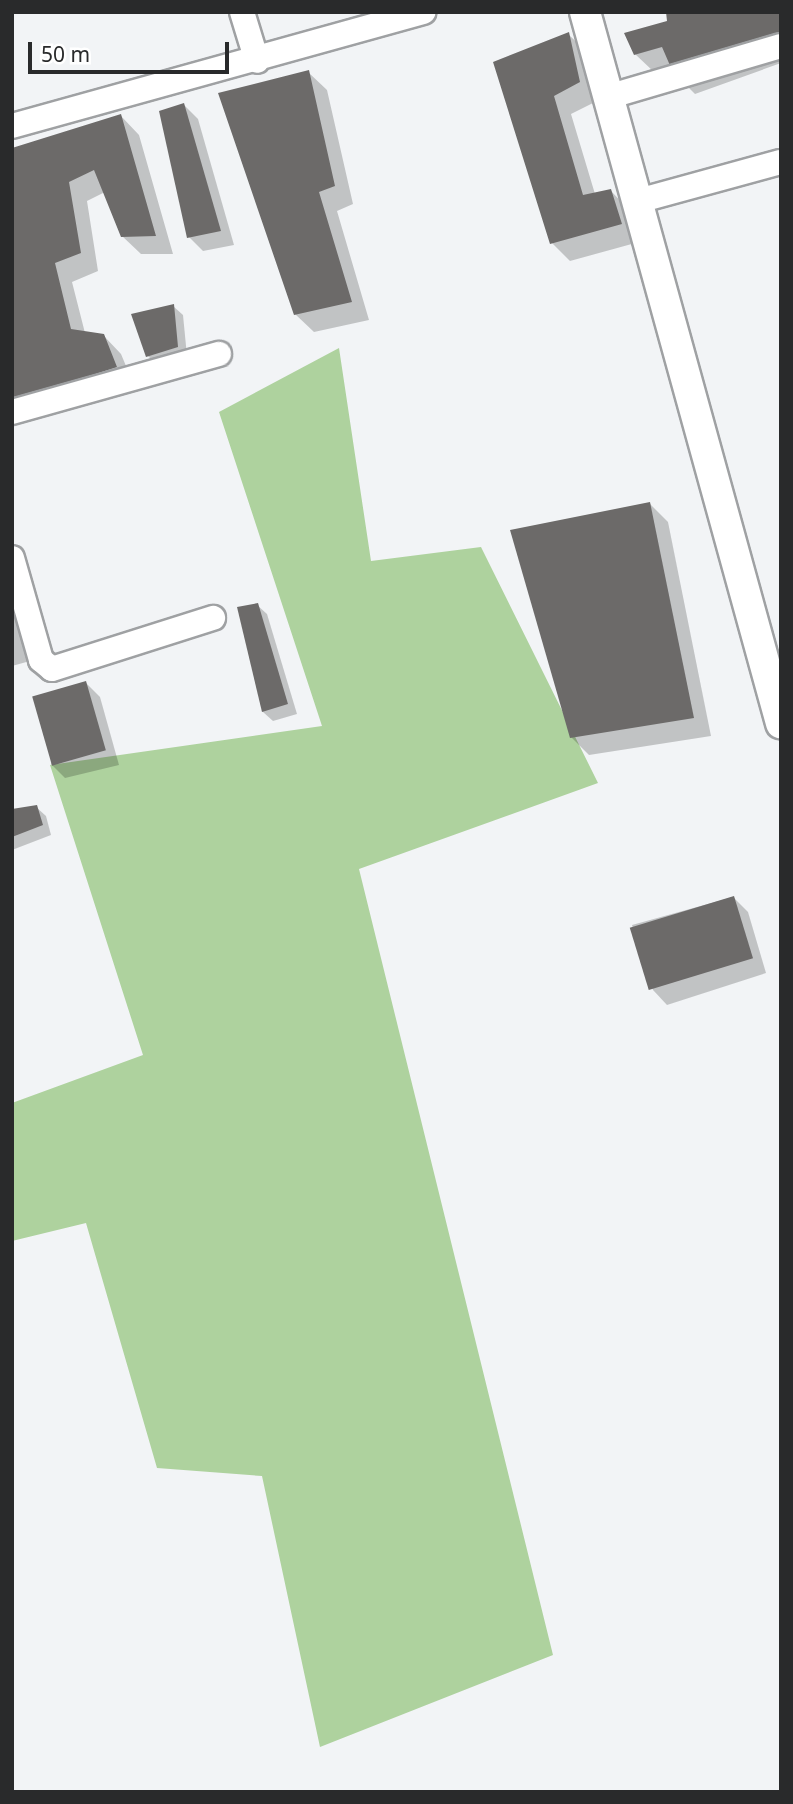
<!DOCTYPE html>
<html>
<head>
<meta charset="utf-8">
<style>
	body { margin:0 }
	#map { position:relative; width:793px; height:1804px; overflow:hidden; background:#f2f4f6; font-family:"Noto Sans",sans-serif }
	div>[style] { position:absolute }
	.green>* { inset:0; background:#aed29e }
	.shadow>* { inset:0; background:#0003 }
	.building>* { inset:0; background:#6c6a69; transform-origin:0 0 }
	.roads { filter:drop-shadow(2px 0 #9fa1a3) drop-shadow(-2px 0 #9fa1a3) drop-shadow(0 2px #9fa1a3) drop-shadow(0 -2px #9fa1a3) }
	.minor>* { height:24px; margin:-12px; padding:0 12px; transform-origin:12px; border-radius:12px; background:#fff }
	.tertiary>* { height:30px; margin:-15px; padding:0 15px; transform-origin:15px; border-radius:15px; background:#fff }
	span { translate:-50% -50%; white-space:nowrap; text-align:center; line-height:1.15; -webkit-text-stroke:7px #fff; paint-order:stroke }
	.frame { position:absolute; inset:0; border:14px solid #292a2b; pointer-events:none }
	.scale { position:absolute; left:28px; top:42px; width:201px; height:32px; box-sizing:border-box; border:4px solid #292a2b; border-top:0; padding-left:9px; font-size:21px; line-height:24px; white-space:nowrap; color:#292a2b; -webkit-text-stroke:5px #fff; paint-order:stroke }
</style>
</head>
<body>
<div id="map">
	<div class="green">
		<div style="clip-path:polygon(339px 348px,371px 561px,481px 547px,598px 783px,359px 869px,553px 1655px,320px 1747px,262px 1476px,157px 1468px,86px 1223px,12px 1241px,12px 1103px,143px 1055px,50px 765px,322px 726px,219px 412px)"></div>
	</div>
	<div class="shadow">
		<div style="clip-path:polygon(781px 12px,781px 63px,695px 94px,677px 76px,654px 72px,635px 54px)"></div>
		<div style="clip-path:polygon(568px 34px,587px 52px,597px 101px,571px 114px,595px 194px,611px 191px,629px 210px,639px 242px,570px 261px,552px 243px,495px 63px)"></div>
		<div style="clip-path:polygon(308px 72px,327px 90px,353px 204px,337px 211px,369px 320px,314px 332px,295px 314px)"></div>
		<div style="clip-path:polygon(184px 105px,198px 119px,234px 245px,203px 251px,189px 237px)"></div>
		<div style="clip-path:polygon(121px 116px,139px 135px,173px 254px,141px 254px,122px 236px,105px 192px,87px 201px,98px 271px,72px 282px,85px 333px,103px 335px,121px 354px,134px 385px,12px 425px,12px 149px)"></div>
		<div style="clip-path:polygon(173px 306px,183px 315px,187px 356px,157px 365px,148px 356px)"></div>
		<div style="clip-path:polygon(650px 504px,668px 522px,711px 736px,589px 755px,571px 737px)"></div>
		<div style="clip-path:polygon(12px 599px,30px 661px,12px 666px)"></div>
		<div style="clip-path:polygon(257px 605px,267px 614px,297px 714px,273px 721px,263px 712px)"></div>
		<div style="clip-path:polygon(86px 683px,100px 697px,119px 765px,65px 778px,51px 764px)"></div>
		<div style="clip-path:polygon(36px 807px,46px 816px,51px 835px,12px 850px,12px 811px)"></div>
		<div style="clip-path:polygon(733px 897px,748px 912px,766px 973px,667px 1005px,653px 990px,632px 925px)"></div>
	</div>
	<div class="building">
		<div style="clip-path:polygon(666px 12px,781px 12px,781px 38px,675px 77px,662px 47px,634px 55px,624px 33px,667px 21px)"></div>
		<div style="clip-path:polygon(569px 32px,580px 82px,554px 96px,583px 195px,611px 189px,622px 224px,550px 244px,493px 62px)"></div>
		<div style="clip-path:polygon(309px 70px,335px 186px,319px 192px,352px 302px,294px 315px,218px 93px)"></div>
		<div style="clip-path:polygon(184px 103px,221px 231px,187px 238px,159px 111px)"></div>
		<div style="clip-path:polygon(121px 114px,156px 236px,121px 237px,94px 170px,69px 182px,81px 253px,55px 263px,71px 329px,104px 334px,117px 367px,12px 401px,12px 148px)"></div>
		<div style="clip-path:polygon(174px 304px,178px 347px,146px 357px,131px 314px)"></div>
		<div style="clip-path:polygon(650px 502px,694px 718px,570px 738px,510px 530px)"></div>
		<div style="clip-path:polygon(258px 603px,288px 704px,262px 712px,237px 607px)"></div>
		<div style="left:86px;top:681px;width:72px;height:56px;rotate:74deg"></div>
		<div style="clip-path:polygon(37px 805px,43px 825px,12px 837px,12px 809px)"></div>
		<div style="left:734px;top:896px;width:65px;height:109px;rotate:73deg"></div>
	</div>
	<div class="roads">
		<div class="minor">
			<div style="left:242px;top:12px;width:51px;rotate:73deg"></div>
			<div style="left:611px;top:96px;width:177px;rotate:-16.4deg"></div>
			<div style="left:12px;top:126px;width:427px;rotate:-15.5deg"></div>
			<div style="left:638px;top:201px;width:148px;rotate:-15.3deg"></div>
			<div style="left:12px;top:412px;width:215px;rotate:-15.7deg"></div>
			<div style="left:12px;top:558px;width:106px;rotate:74.1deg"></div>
			<div style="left:41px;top:660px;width:14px;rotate:39deg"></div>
			<div style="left:52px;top:669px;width:169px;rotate:-17.6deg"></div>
		</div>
		<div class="tertiary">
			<div style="left:585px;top:12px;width:738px;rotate:74.59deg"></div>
		</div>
	</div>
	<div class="frame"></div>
	<div class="scale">50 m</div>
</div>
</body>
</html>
